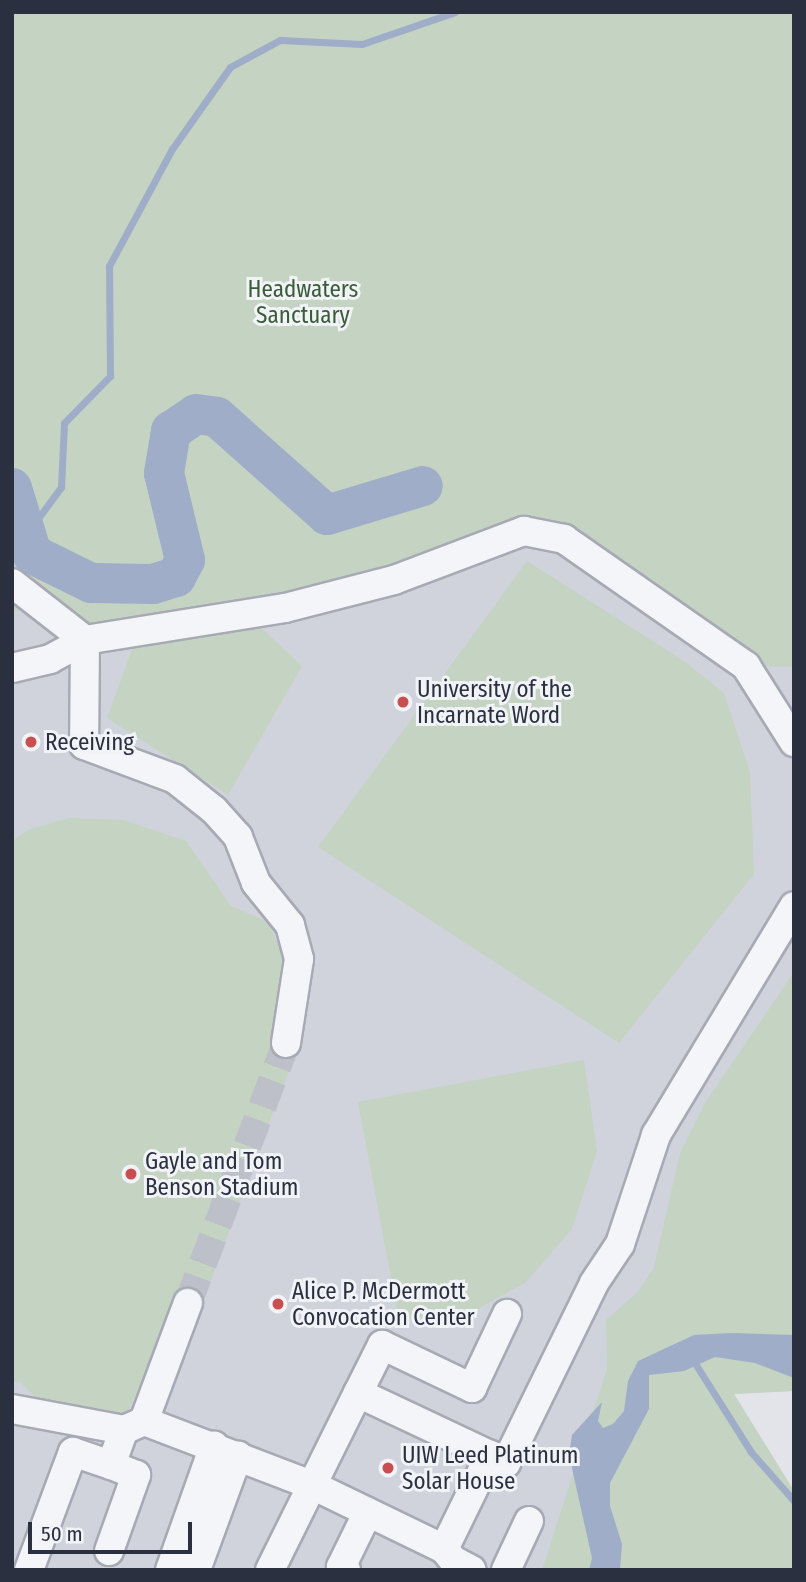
<!DOCTYPE html>
<html>
<head>
<meta charset="utf-8">
<style>
	body { margin:0 }
	#map { position:relative; width:806px; height:1582px; overflow:hidden; background:#e2e4ea; font-family:"Fira Sans Condensed",sans-serif }
	div>[style] { position:absolute }
	.built>* { inset:0; background:#d0d3db }
	.green>* { inset:0; background:#c5d3c3 }
	.water>* { inset:0; background:#9fadc8 }
	.stream>* { height:7px; margin:-3.5px; padding:0 3.5px; transform-origin:3.5px; border-radius:3.5px; background:#9fadc8 }
	.river>* { height:40px; margin:-20px; padding:0 20px; transform-origin:20px; border-radius:20px; background:#9fadc8 }
	.minor-tunnel>* { height:28px; margin-top:-14px; transform-origin:0; background:repeating-linear-gradient(90deg,#bdc0c8 0 28px,transparent 0 42px) }
	.roads { filter:drop-shadow(2px 0 #a7aab4) drop-shadow(-2px 0 #a7aab4) drop-shadow(0 2px #a7aab4) drop-shadow(0 -2px #a7aab4) }
	.minor>* { height:28px; margin:-14px; padding:0 14px; transform-origin:14px; border-radius:14px; background:#f4f5f8 }
	.dots>* { width:19px; height:19px; translate:-50% -50%; box-sizing:border-box; border:4px solid #f1f3f7; border-radius:50% }
	span { translate:-50% -50%; white-space:nowrap; text-align:center; line-height:1.15; -webkit-text-stroke:6px #f1f3f7; paint-order:stroke }
	.park-label { font-size:23px; color:#3a5c39 }
	.poi-label { font-size:23px; color:#2b3041 }
	.left { translate:0 -50%; text-align:left }
	.frame { position:absolute; inset:0; border:14px solid #2b3041; pointer-events:none }
	.scale { position:absolute; left:28px; top:1522px; width:164px; height:32px; box-sizing:border-box; border:4px solid #2b3041; border-top:0; padding-left:9px; font-size:21px; line-height:24px; white-space:nowrap; color:#2b3041; -webkit-text-stroke:5px #f1f3f7; paint-order:stroke }
</style>
</head>
<body>
<div id="map">
	<div class="built">
		<div style="clip-path:polygon(12px 12px,794px 12px,794px 1391px,734px 1394px,794px 1491px,794px 1570px,12px 1570px)"></div>
	</div>
	<div class="green">
		<div style="clip-path:polygon(12px 12px,794px 12px,794px 667px,746px 666px,525px 531px,394px 580px,85px 640px,44px 610px,12px 611px)"></div>
		<div style="clip-path:polygon(527px 561px,684px 661px,724px 693px,750px 772px,754px 874px,619px 1043px,318px 847px)"></div>
		<div style="clip-path:polygon(254px 621px,302px 666px,228px 795px,107px 718px,133px 647px,155px 636px)"></div>
		<div style="clip-path:polygon(68px 818px,123px 820px,186px 841px,231px 906px,268px 922px,286px 962px,297px 1048px,201px 1307px,177px 1301px,125px 1418px,36px 1398px,20px 1382px,12px 1382px,12px 841px,28px 830px)"></div>
		<div style="clip-path:polygon(794px 972px,794px 1391px,734px 1394px,794px 1491px,794px 1570px,542px 1570px,607px 1369px,606px 1320px,639px 1291px,654px 1267px,680px 1153px,705px 1103px)"></div>
		<div style="clip-path:polygon(584px 1060px,597px 1151px,572px 1229px,525px 1283px,474px 1311px,399px 1320px,358px 1102px)"></div>
	</div>
	<div class="water">
		<div style="clip-path:polygon(731px 1333px,794px 1335px,794px 1378px,755px 1363px,715px 1357px,684px 1371px,649px 1375px,649px 1409px,610px 1483px,610px 1506px,622px 1544px,620px 1570px,589px 1570px,592px 1558px,569px 1455px,572px 1435px,602px 1402px,598px 1421px,603px 1428px,613px 1424px,624px 1411px,628px 1381px,638px 1361px,694px 1335px)"></div>
	</div>
	<div class="stream">
		<div style="left:28px;top:532px;width:56px;rotate:-53.7deg"></div>
		<div style="left:61px;top:487px;width:64px;rotate:-87.3deg"></div>
		<div style="left:64px;top:423px;width:66px;rotate:-45.6deg"></div>
		<div style="left:110px;top:376px;width:110px;rotate:-90.5deg"></div>
		<div style="left:109px;top:266px;width:133px;rotate:-61.7deg"></div>
		<div style="left:172px;top:149px;width:100px;rotate:-54.7deg"></div>
		<div style="left:230px;top:67px;width:57px;rotate:-28.4deg"></div>
		<div style="left:280px;top:40px;width:82px;rotate:2.8deg"></div>
		<div style="left:362px;top:44px;width:98px;rotate:-19deg"></div>
		<div style="left:691px;top:1357px;width:112px;rotate:57.7deg"></div>
		<div style="left:751px;top:1452px;width:65px;rotate:48.7deg"></div>
	</div>
	<div class="river">
		<div style="left:12px;top:488px;width:69px;rotate:73.1deg"></div>
		<div style="left:32px;top:554px;width:66px;rotate:26.2deg"></div>
		<div style="left:91px;top:583px;width:62px;rotate:0.9deg"></div>
		<div style="left:153px;top:584px;width:24px;rotate:-17deg"></div>
		<div style="left:176px;top:577px;width:19px;rotate:-62deg"></div>
		<div style="left:185px;top:560px;width:89px;rotate:-103.6deg"></div>
		<div style="left:164px;top:473px;width:43px;rotate:-80.5deg"></div>
		<div style="left:171px;top:431px;width:30px;rotate:-34deg"></div>
		<div style="left:196px;top:414px;width:21px;rotate:8deg"></div>
		<div style="left:217px;top:417px;width:147px;rotate:41.7deg"></div>
		<div style="left:327px;top:515px;width:100px;rotate:-16.8deg"></div>
	</div>
	<div class="minor-tunnel">
		<div style="left:188px;top:1303px;width:278px;rotate:-69.3deg"></div>
	</div>
	<div class="roads">
		<div class="minor">
			<div style="left:12px;top:583px;width:93px;rotate:38deg"></div>
			<div style="left:85px;top:640px;width:203px;rotate:-9.1deg"></div>
			<div style="left:285px;top:608px;width:113px;rotate:-14.4deg"></div>
			<div style="left:394px;top:580px;width:139px;rotate:-20.7deg"></div>
			<div style="left:524px;top:531px;width:41px;rotate:11.3deg"></div>
			<div style="left:564px;top:539px;width:222px;rotate:34.9deg"></div>
			<div style="left:746px;top:666px;width:90px;rotate:57.7deg"></div>
			<div style="left:12px;top:668px;width:39px;rotate:-13deg"></div>
			<div style="left:50px;top:659px;width:40px;rotate:-28deg"></div>
			<div style="left:85px;top:640px;width:105px;rotate:90.5deg"></div>
			<div style="left:84px;top:745px;width:97px;rotate:20.5deg"></div>
			<div style="left:175px;top:779px;width:50px;rotate:38.5deg"></div>
			<div style="left:214px;top:810px;width:36px;rotate:48deg"></div>
			<div style="left:238px;top:837px;width:49px;rotate:68.6deg"></div>
			<div style="left:256px;top:883px;width:54px;rotate:51deg"></div>
			<div style="left:290px;top:925px;width:35px;rotate:75deg"></div>
			<div style="left:299px;top:959px;width:85px;rotate:98.8deg"></div>
			<div style="left:358px;top:1393px;width:54px;rotate:-63.4deg"></div>
			<div style="left:382px;top:1345px;width:100px;rotate:25.5deg"></div>
			<div style="left:472px;top:1388px;width:82px;rotate:-64.7deg"></div>
			<div style="left:12px;top:1409px;width:114px;rotate:10.6deg"></div>
			<div style="left:124px;top:1430px;width:22px;rotate:-24deg"></div>
			<div style="left:144px;top:1421px;width:126px;rotate:-69.6deg"></div>
			<div style="left:144px;top:1421px;width:180px;rotate:20.9deg"></div>
			<div style="left:312px;top:1485px;width:147px;rotate:25.9deg"></div>
			<div style="left:444px;top:1549px;width:105px;rotate:-63.9deg"></div>
			<div style="left:490px;top:1455px;width:18px;rotate:27deg"></div>
			<div style="left:506px;top:1463px;width:200px;rotate:-63.9deg"></div>
			<div style="left:594px;top:1283px;width:47px;rotate:-56.3deg"></div>
			<div style="left:620px;top:1244px;width:115px;rotate:-71.7deg"></div>
			<div style="left:656px;top:1135px;width:267px;rotate:-58.9deg"></div>
			<div style="left:444px;top:1549px;width:14px;rotate:51deg"></div>
			<div style="left:453px;top:1560px;width:21px;rotate:28deg"></div>
			<div style="left:109px;top:1551px;width:81px;rotate:-70.4deg"></div>
			<div style="left:136px;top:1475px;width:27px;rotate:-158deg"></div>
			<div style="left:29px;top:1570px;width:126px;rotate:-69.6deg"></div>
			<div style="left:73px;top:1452px;width:40px;rotate:18.9deg"></div>
			<div style="left:111px;top:1465px;width:37px;rotate:-70deg"></div>
			<div style="left:170px;top:1570px;width:132px;rotate:-70.5deg"></div>
			<div style="left:196px;top:1570px;width:122px;rotate:-69.9deg"></div>
			<div style="left:270px;top:1570px;width:198px;rotate:-63.6deg"></div>
			<div style="left:358px;top:1393px;width:146px;rotate:25.2deg"></div>
			<div style="left:346px;top:1570px;width:6px;rotate:-149deg"></div>
			<div style="left:341px;top:1567px;width:61px;rotate:-63.9deg"></div>
			<div style="left:506px;top:1570px;width:54px;rotate:-64.9deg"></div>
		</div>
	</div>
	<div class="dots">
		<div style="left:403px;top:702px;background:#c84e4f"></div>
		<div style="left:31px;top:742px;background:#c84e4f"></div>
		<div style="left:131px;top:1174px;background:#c84e4f"></div>
		<div style="left:278px;top:1304px;background:#c84e4f"></div>
		<div style="left:388px;top:1468px;background:#c84e4f"></div>
	</div>
	<div class="park-label">
		<span style="left:303px;top:302px">Headwaters<br>Sanctuary</span>
	</div>
	<div class="poi-label">
		<span class="left" style="left:417px;top:702px">University of the<br>Incarnate Word</span>
		<span class="left" style="left:45px;top:742px">Receiving</span>
		<span class="left" style="left:145px;top:1174px">Gayle and Tom<br>Benson Stadium</span>
		<span class="left" style="left:292px;top:1304px">Alice P. McDermott<br>Convocation Center</span>
		<span class="left" style="left:402px;top:1468px">UIW Leed Platinum<br>Solar House</span>
	</div>
	<div class="frame"></div>
	<div class="scale">50 m</div>
</div>
</body>
</html>
